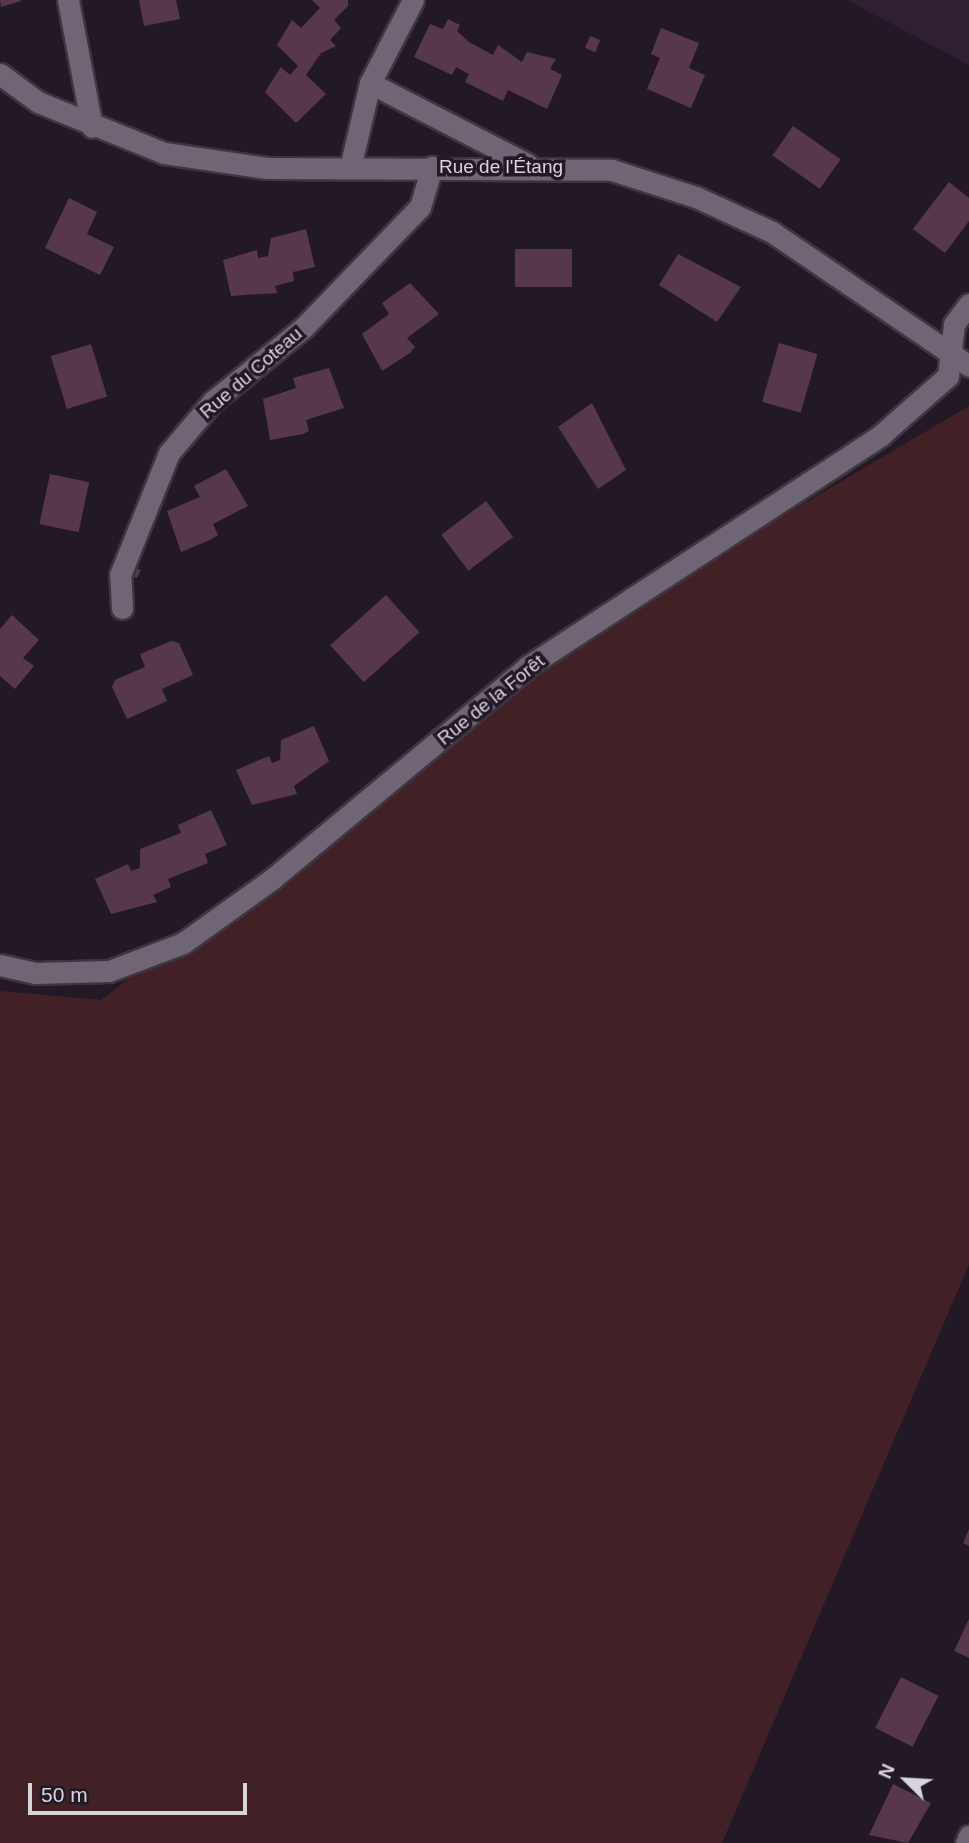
<!DOCTYPE html>
<html>
<head>
<meta charset="utf-8">
<style>
	body { margin:0 }
	#map { position:relative; width:969px; height:1843px; overflow:hidden; background:#231926; font-family:Arial,sans-serif }
	div>[style] { position:absolute }
	.built>* { inset:0; background:#2e2032 }
	.green>* { inset:0; background:#412126 }
	.building>* { inset:0; background:#56384a; transform-origin:0 0 }
	.roads { filter:drop-shadow(2px 0 #3d3640) drop-shadow(-2px 0 #3d3640) drop-shadow(0 2px #3d3640) drop-shadow(0 -2px #3d3640) }
	.street>* { height:21px; margin:-10.5px; padding:0 10.5px; transform-origin:10.5px; border-radius:10.5px; background:#706574 }
	span { translate:-50% -50%; white-space:nowrap; text-align:center; line-height:1.15; -webkit-text-stroke:7px #231926; paint-order:stroke }
	.street-label { font-size:19px; color:#d9d3dc }
	.north { position:absolute; left:871px; top:1745px; width:70px; height:70px; -webkit-text-stroke:5px #231926; paint-order:stroke; rotate:294deg; font-size:19px; font-weight:700; line-height:28px; text-align:center; color:#d9d3dc }
	.north::after { content:''; display:block; margin:auto; width:24px; height:32px; background:#d9d3dc; clip-path:polygon(50% 0,100% 100%,50% 72%,0 100%) }
	.scale { position:absolute; left:28px; top:1783px; width:219px; height:32px; box-sizing:border-box; border:4px solid #d9d3dc; border-top:0; padding-left:9px; font-size:21px; line-height:24px; white-space:nowrap; color:#d9d3dc; -webkit-text-stroke:5px #231926; paint-order:stroke }
</style>
</head>
<body>
<div id="map">
	<div class="built">
		<div style="clip-path:polygon(847px 0,969px 0,969px 65px)"></div>
	</div>
	<div class="green">
		<div style="clip-path:polygon(969px 406px,969px 1264px,722px 1843px,0 1843px,0 991px,101px 1000px,571px 641px)"></div>
	</div>
	<div class="building">
		<div style="clip-path:polygon(0 0,21px 0,21px 1px,1px 7px)"></div>
		<div style="clip-path:polygon(139px 0,176px 0,180px 19px,144px 26px)"></div>
		<div style="clip-path:polygon(312px 0,348px 0,348px 6px,334px 20px,341px 28px,330px 40px,336px 46px,321px 53px,306px 75px,326px 94px,296px 123px,265px 92px,281px 67px,290px 75px,298px 66px,277px 45px,292px 20px,301px 28px,320px 8px)"></div>
		<div style="clip-path:polygon(448px 19px,460px 25px,457px 31px,469px 42px,493px 55px,498px 45px,522px 62px,527px 52px,556px 59px,550px 69px,562px 75px,547px 109px,508px 90px,503px 101px,465px 82px,469px 74px,456px 67px,452px 75px,414px 57px,430px 24px,443px 29px)"></div>
		<div style="clip-path:polygon(661px 28px,699px 43px,689px 68px,705px 75px,691px 108px,647px 89px,660px 58px,651px 54px)"></div>
		<div style="left:590px;top:36px;width:11px;height:13px;rotate:22deg"></div>
		<div style="left:793px;top:126px;width:58px;height:36px;rotate:35deg"></div>
		<div style="clip-path:polygon(949px 182px,969px 198px,969px 221px,945px 253px,913px 229px)"></div>
		<div style="clip-path:polygon(69px 198px,97px 212px,87px 234px,114px 247px,100px 275px,45px 248px)"></div>
		<div style="clip-path:polygon(306px 229px,315px 267px,293px 272px,294px 281px,275px 286px,277px 293px,231px 296px,223px 260px,257px 250px,258px 258px,268px 256px,271px 238px)"></div>
		<div style="left:515px;top:249px;width:57px;height:38px"></div>
		<div style="clip-path:polygon(678px 254px,741px 287px,717px 322px,659px 285px)"></div>
		<div style="clip-path:polygon(410px 283px,439px 314px,407px 338px,415px 347px,410px 353px,382px 371px,362px 334px,389px 314px,382px 303px)"></div>
		<div style="left:779px;top:343px;width:40px;height:61px;rotate:16deg"></div>
		<div style="left:91px;top:344px;width:55px;height:42px;rotate:73deg"></div>
		<div style="clip-path:polygon(329px 368px,344px 408px,306px 420px,309px 431px,303px 434px,270px 440px,263px 399px,296px 388px,293px 378px)"></div>
		<div style="clip-path:polygon(592px 403px,626px 470px,598px 489px,558px 427px)"></div>
		<div style="clip-path:polygon(226px 469px,248px 506px,213px 524px,218px 535px,210px 540px,181px 552px,167px 511px,200px 497px,194px 486px)"></div>
		<div style="left:50px;top:474px;width:40px;height:51px;rotate:12deg"></div>
		<div style="left:486px;top:501px;width:45px;height:56px;rotate:53deg"></div>
		<div style="clip-path:polygon(133px 567px,141px 570px,137px 578px,130px 576px)"></div>
		<div style="left:386px;top:595px;width:50px;height:75px;rotate:48deg"></div>
		<div style="clip-path:polygon(12px 615px,39px 640px,23px 658px,34px 666px,15px 689px,0 676px,0 629px)"></div>
		<div style="clip-path:polygon(171px 641px,179px 643px,193px 675px,162px 689px,167px 701px,127px 719px,112px 687px,115px 680px,145px 667px,140px 654px)"></div>
		<div style="clip-path:polygon(314px 726px,329px 761px,294px 786px,297px 794px,252px 805px,236px 770px,269px 756px,272px 763px,280px 760px,281px 740px)"></div>
		<div style="clip-path:polygon(211px 810px,227px 845px,205px 854px,208px 863px,168px 879px,171px 887px,153px 895px,157px 902px,111px 914px,95px 879px,128px 864px,131px 871px,140px 868px,140px 849px,181px 833px,178px 825px)"></div>
		<div style="clip-path:polygon(969px 1529px,969px 1546px,963px 1543px)"></div>
		<div style="clip-path:polygon(969px 1619px,969px 1658px,954px 1651px)"></div>
		<div style="left:901px;top:1677px;width:42px;height:57px;rotate:27deg"></div>
		<div style="clip-path:polygon(893px 1784px,931px 1803px,908px 1843px,869px 1835px)"></div>
	</div>
	<div class="roads">
		<div class="street">
			<div style="left:68px;top:0;width:129px;rotate:79.3deg"></div>
			<div style="left:0;top:74px;width:47px;rotate:36.4deg"></div>
			<div style="left:38px;top:102px;width:136px;rotate:22deg"></div>
			<div style="left:164px;top:153px;width:104px;rotate:8.3deg"></div>
			<div style="left:267px;top:168px;width:345px;rotate:0.3deg"></div>
			<div style="left:612px;top:170px;width:88px;rotate:17.8deg"></div>
			<div style="left:696px;top:197px;width:84px;rotate:24.7deg"></div>
			<div style="left:772px;top:232px;width:238px;rotate:34.2deg"></div>
			<div style="left:370px;top:83px;width:177px;rotate:27.3deg"></div>
			<div style="left:350px;top:168px;width:87px;rotate:-76.8deg"></div>
			<div style="left:370px;top:83px;width:93px;rotate:-62.6deg"></div>
			<div style="left:122px;top:608px;width:33px;rotate:-93deg"></div>
			<div style="left:120px;top:575px;width:131px;rotate:-68.1deg"></div>
			<div style="left:169px;top:453px;width:68px;rotate:-49.8deg"></div>
			<div style="left:213px;top:401px;width:117px;rotate:-39.1deg"></div>
			<div style="left:304px;top:327px;width:167px;rotate:-46deg"></div>
			<div style="left:420px;top:207px;width:42px;rotate:-73.3deg"></div>
			<div style="left:0;top:965px;width:36px;rotate:13deg"></div>
			<div style="left:35px;top:973px;width:74px;rotate:-1.5deg"></div>
			<div style="left:109px;top:971px;width:79px;rotate:-20.7deg"></div>
			<div style="left:183px;top:943px;width:110px;rotate:-35.7deg"></div>
			<div style="left:272px;top:879px;width:332px;rotate:-39.7deg"></div>
			<div style="left:527px;top:667px;width:423px;rotate:-33.2deg"></div>
			<div style="left:881px;top:435px;width:89px;rotate:-41.4deg"></div>
			<div style="left:948px;top:376px;width:52px;rotate:-83.4deg"></div>
			<div style="left:954px;top:324px;width:25px;rotate:-53deg"></div>
			<div style="left:966px;top:1843px;width:8px;rotate:-67deg"></div>
		</div>
	</div>
	<div class="street-label">
		<span style="left:501px;top:167px">Rue de l'Étang</span>
		<span style="left:251px;top:373px;rotate:-41deg">Rue du Coteau</span>
		<span style="left:491px;top:700px;rotate:-39deg">Rue de la Forêt</span>
	</div>
	<div class="north">N</div>
	<div class="scale">50 m</div>
</div>
</body>
</html>
